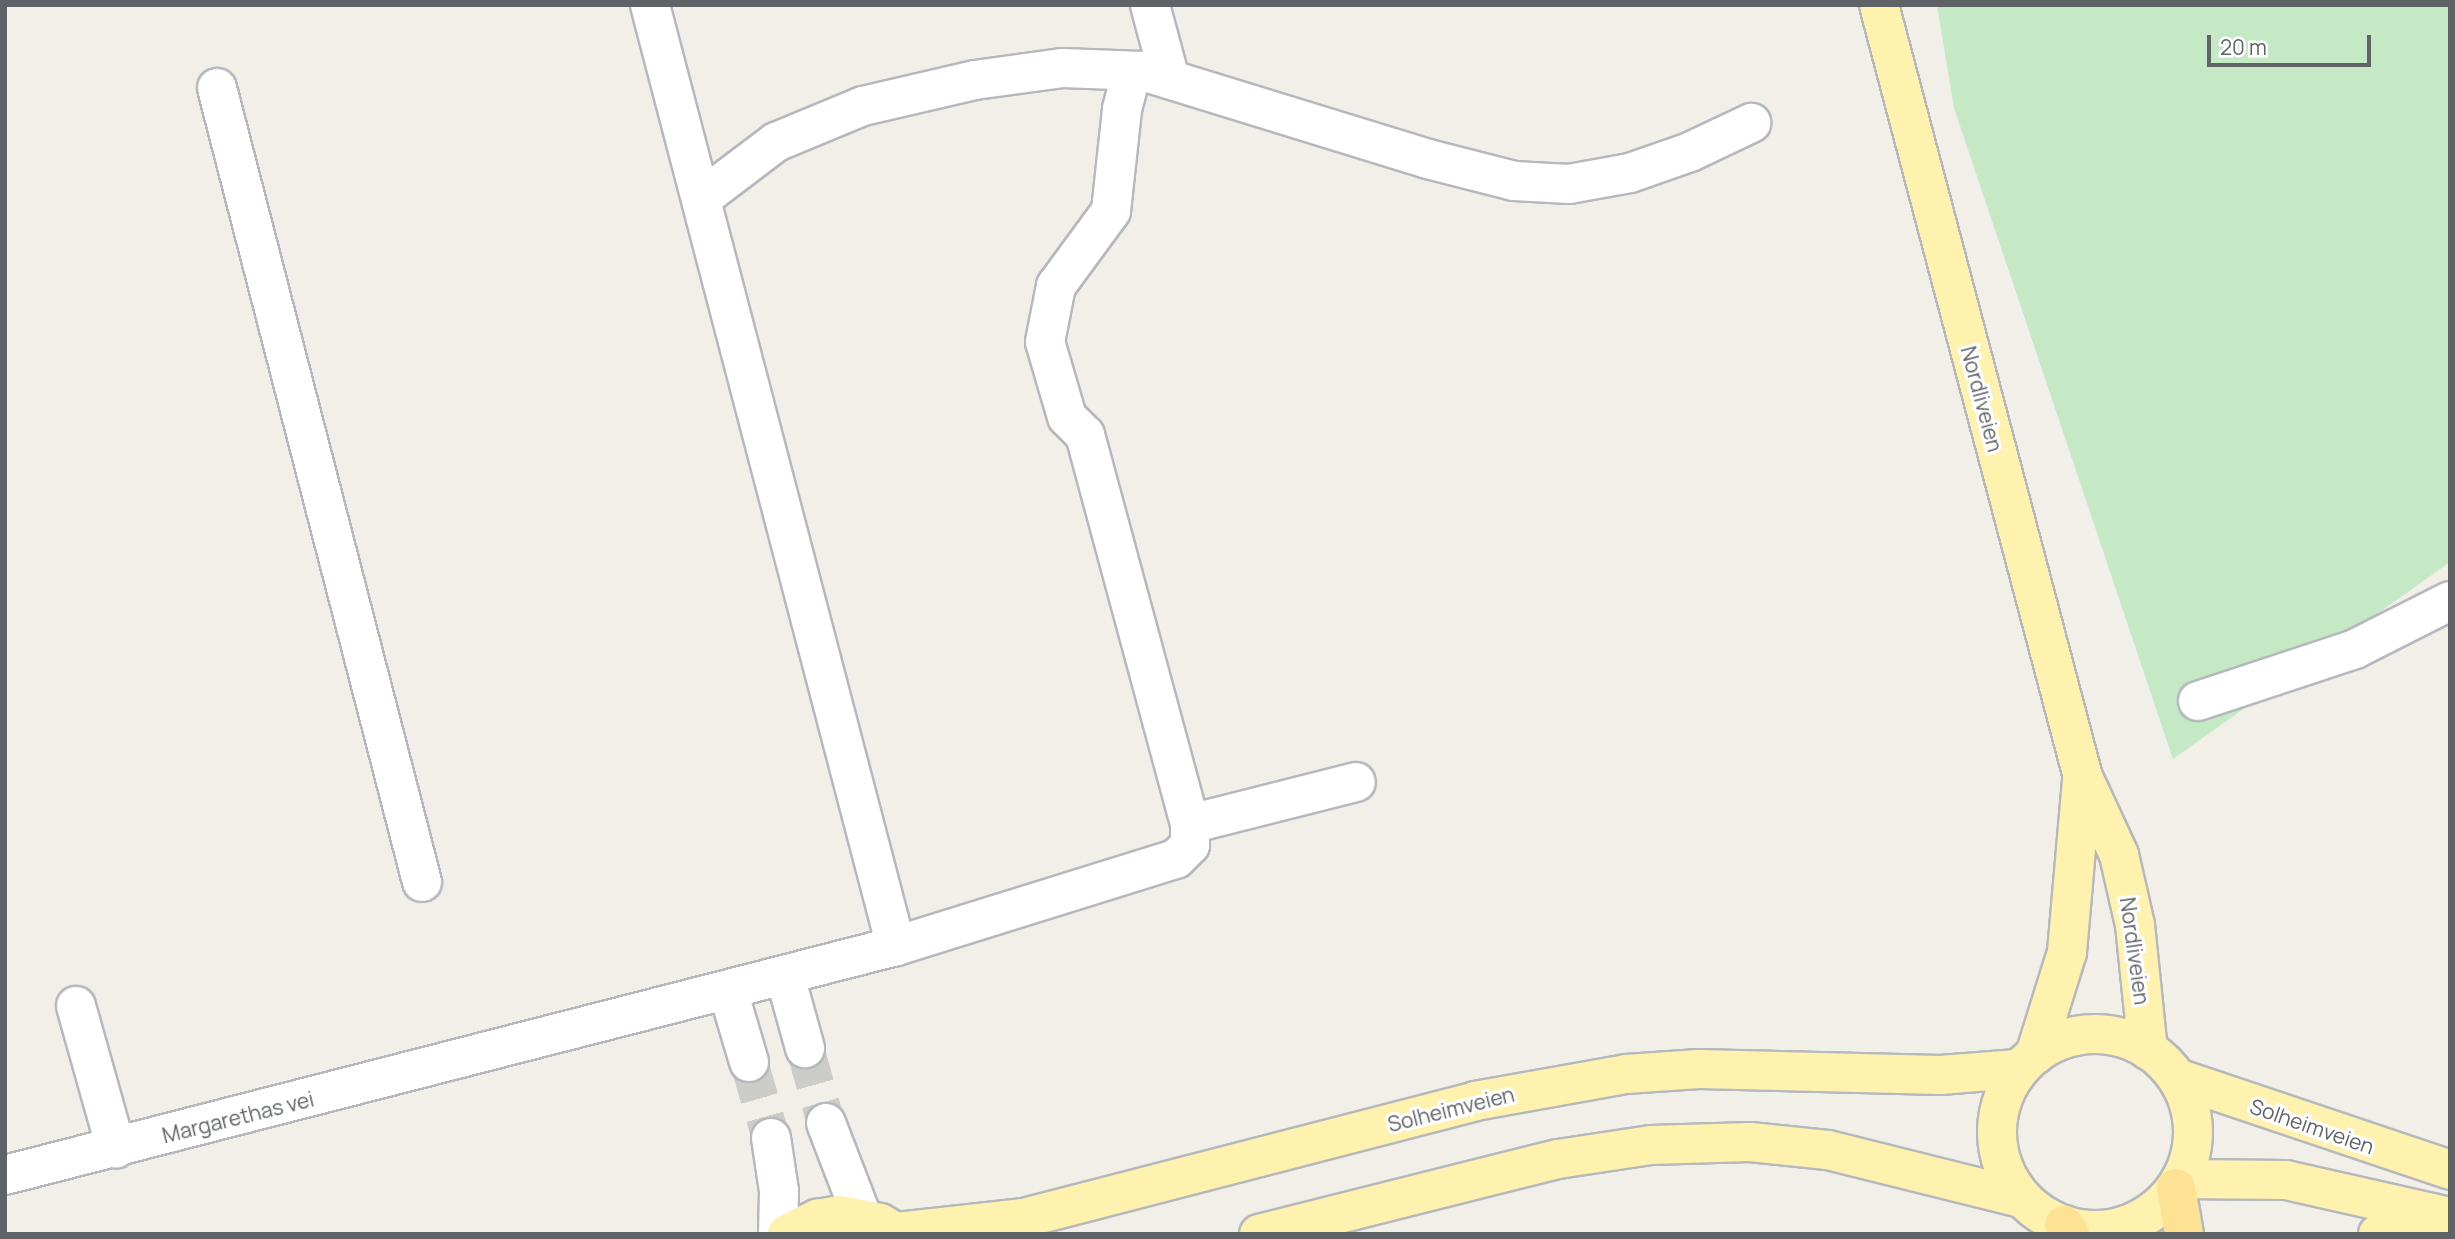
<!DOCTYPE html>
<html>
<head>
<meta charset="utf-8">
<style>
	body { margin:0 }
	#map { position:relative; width:2455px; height:1239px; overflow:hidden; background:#f1efe8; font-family:Manrope,sans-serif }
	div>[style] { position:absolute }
	.green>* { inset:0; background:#c5e8c5 }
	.minor-tunnel>* { height:38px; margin-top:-19px; transform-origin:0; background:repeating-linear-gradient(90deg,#ccccc8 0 38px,transparent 0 57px) }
	.roads { filter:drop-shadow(2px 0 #b5b8bc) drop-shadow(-2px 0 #b5b8bc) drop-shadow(0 2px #b5b8bc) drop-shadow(0 -2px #b5b8bc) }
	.minor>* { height:38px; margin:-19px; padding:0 19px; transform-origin:19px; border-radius:19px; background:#fff }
	.major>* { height:38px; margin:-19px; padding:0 19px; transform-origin:19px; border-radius:19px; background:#fff2af }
	.major>.ring { margin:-19px; padding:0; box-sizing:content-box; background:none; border:38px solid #fff2af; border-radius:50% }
	.highway>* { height:38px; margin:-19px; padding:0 19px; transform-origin:19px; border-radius:19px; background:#fde293 }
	span { translate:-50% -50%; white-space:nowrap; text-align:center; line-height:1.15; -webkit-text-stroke:6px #fff; paint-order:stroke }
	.street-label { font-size:21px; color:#5f6368 }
	.frame { position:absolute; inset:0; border:7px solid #5f6368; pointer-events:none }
	.scale { position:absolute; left:2207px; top:35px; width:164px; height:32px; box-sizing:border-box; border:4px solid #5f6368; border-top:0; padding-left:9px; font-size:21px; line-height:24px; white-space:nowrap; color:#5f6368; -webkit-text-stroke:5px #fff; paint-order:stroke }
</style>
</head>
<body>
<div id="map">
	<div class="green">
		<div style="clip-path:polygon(1937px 5px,2450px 5px,2450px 562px,2173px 759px,1954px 108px)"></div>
	</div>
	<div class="minor-tunnel">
		<div style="left:805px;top:1048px;width:78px;rotate:74.4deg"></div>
		<div style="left:749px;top:1062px;width:79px;rotate:73.9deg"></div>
	</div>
	<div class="roads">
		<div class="minor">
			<div style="left:650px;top:5px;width:973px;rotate:75.35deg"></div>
			<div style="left:1150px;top:5px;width:77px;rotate:74.9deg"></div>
			<div style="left:217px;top:88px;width:820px;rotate:75.52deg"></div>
			<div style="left:702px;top:198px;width:93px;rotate:-37.1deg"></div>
			<div style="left:776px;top:142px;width:94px;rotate:-22.5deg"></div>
			<div style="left:863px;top:106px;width:115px;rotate:-13.1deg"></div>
			<div style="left:975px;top:80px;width:89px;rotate:-7.8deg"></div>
			<div style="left:1063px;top:68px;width:79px;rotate:2.2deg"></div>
			<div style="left:1142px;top:71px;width:299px;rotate:17.1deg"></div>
			<div style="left:1428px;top:159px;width:89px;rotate:14.3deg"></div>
			<div style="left:1514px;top:181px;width:55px;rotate:3.1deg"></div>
			<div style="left:1569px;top:184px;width:62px;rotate:-10.2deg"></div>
			<div style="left:1630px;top:173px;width:64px;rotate:-19.3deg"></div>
			<div style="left:1690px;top:152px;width:68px;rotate:-25.4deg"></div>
			<div style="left:2198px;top:701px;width:165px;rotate:-18.3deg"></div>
			<div style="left:2355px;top:649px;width:106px;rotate:-26.8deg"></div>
			<div style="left:1190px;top:824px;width:171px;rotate:-14.2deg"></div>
			<div style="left:785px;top:976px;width:75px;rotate:74.5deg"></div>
			<div style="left:728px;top:991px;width:74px;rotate:73.5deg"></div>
			<div style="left:76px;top:1006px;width:148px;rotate:74.3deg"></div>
			<div style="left:826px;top:1123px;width:101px;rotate:69deg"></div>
			<div style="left:771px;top:1138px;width:54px;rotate:81.4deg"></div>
			<div style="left:779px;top:1191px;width:43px;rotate:91.3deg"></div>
			<div style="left:5px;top:1175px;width:920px;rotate:-14.41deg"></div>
			<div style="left:896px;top:946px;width:293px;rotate:-17.3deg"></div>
			<div style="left:1176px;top:859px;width:20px;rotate:-45deg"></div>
			<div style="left:1190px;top:845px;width:21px;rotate:-90deg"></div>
			<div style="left:1190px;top:824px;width:403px;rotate:-105.1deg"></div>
			<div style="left:1085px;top:435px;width:25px;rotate:-135deg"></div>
			<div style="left:1067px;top:417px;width:78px;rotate:-106.3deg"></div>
			<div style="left:1045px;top:342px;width:57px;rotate:-78.9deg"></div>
			<div style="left:1056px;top:286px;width:93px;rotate:-53.7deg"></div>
			<div style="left:1111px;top:211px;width:103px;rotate:-83.8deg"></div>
			<div style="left:1122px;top:109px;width:39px;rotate:-75deg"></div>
		</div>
		<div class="major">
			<div style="left:1879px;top:5px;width:798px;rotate:75.2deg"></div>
			<div style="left:2083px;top:777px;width:86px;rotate:65.2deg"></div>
			<div style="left:2119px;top:855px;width:72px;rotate:77.1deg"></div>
			<div style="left:2135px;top:925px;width:126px;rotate:84.1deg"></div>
			<div class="ring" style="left:1997px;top:1034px;width:158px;height:158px"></div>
			<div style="left:2035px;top:1055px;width:108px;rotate:-72.7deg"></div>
			<div style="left:2067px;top:952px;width:174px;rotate:-85deg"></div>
			<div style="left:2177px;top:1078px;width:288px;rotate:18.6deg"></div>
			<div style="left:2182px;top:1179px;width:104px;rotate:0.6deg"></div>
			<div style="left:2286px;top:1180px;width:168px;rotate:12.7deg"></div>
			<div style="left:897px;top:1232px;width:128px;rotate:-6.3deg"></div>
			<div style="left:1024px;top:1218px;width:466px;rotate:-14.5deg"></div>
			<div style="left:1475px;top:1101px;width:153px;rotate:-10.1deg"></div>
			<div style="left:1626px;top:1074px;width:73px;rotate:-3.9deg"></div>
			<div style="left:1699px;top:1069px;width:241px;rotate:1.4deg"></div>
			<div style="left:1940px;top:1075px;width:77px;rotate:-4.5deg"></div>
			<div style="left:787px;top:1234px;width:34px;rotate:-27deg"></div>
			<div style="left:817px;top:1219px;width:22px;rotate:-10deg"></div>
			<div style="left:839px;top:1215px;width:42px;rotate:11deg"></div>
			<div style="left:880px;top:1223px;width:22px;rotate:30deg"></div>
			<div style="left:1259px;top:1234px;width:308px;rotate:-14.1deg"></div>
			<div style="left:1558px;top:1159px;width:94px;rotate:-8.6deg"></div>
			<div style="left:1651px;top:1145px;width:99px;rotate:-1.7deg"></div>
			<div style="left:1750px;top:1142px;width:78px;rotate:5.9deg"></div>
			<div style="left:1828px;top:1150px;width:199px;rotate:14deg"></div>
			<div style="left:2378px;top:1234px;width:58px;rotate:-21.3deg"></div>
		</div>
		<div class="highway">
			<div style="left:2176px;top:1188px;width:47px;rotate:80.1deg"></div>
			<div style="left:2064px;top:1225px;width:11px;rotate:56deg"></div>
		</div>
	</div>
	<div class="street-label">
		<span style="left:1982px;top:399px;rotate:75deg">Nordliveien</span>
		<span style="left:2135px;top:951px;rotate:82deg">Nordliveien</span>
		<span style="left:1451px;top:1109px;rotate:-14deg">Solheimveien</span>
		<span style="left:238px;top:1117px;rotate:-14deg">Margarethas vei</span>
		<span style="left:2312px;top:1126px;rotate:19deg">Solheimveien</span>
	</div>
	<div class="frame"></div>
	<div class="scale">20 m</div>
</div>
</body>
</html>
